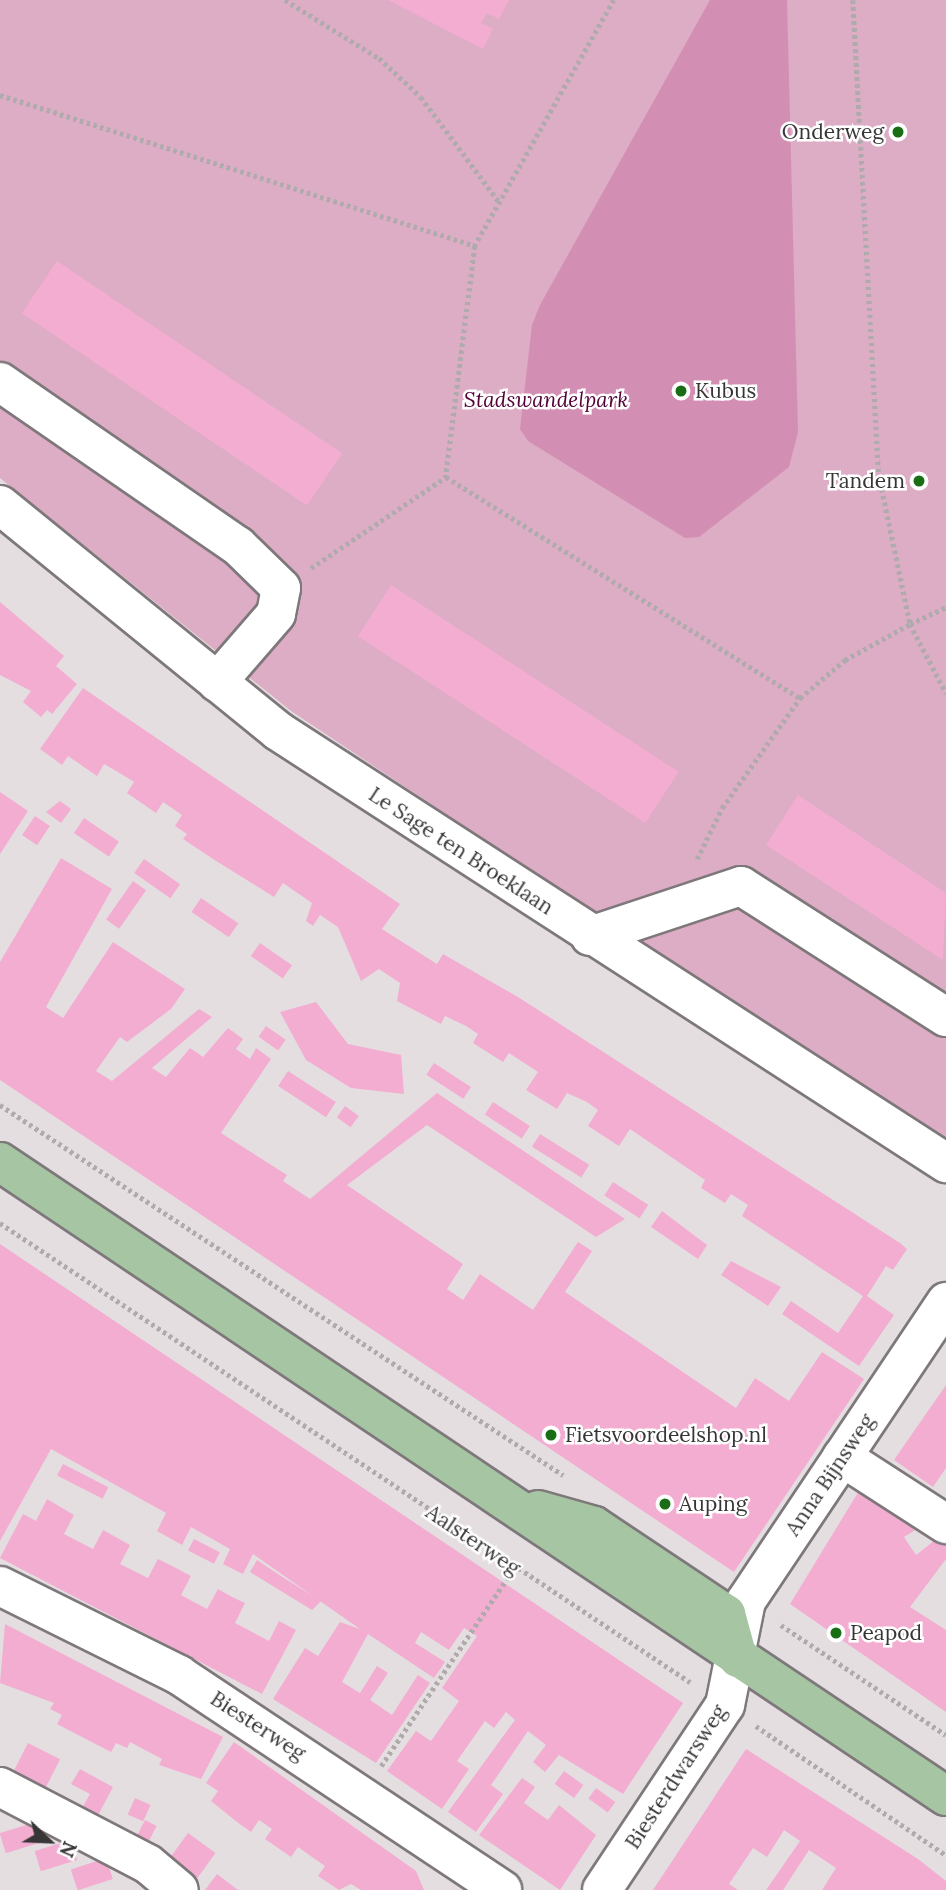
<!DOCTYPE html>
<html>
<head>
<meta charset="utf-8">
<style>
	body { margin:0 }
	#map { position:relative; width:946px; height:1890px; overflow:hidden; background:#e4dee1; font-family:Lora,serif }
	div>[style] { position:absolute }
	.green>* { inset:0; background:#ddacc5 }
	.water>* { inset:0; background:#d38fb3 }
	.building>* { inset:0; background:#f3add1; transform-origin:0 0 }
	.path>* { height:4.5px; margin-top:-2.25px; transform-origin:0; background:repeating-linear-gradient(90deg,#afaaac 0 3.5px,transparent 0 7px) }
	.roads { filter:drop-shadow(2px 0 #7e787b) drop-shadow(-2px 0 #7e787b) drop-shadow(0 2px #7e787b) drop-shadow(0 -2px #7e787b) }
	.minor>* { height:38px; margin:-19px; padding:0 19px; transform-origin:19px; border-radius:19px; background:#fff }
	.major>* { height:38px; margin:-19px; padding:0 19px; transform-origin:19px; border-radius:19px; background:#a6c5a3 }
	.dots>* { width:19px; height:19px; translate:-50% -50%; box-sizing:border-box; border:4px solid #fff; border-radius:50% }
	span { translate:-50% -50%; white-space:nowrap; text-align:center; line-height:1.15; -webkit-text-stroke:5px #fff; paint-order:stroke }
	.poi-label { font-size:21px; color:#373536 }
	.right { translate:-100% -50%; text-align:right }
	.left { translate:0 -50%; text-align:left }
	.park-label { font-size:21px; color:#520036; font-style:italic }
	.street-label { font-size:21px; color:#373536 }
	.north { position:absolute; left:14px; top:1806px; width:70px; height:70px; -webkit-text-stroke:5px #fff; paint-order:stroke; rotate:113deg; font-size:19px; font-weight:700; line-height:28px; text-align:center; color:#373536 }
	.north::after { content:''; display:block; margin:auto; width:24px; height:32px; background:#373536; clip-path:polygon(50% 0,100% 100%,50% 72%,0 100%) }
</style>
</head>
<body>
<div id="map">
	<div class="green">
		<div style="clip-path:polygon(0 0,946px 0,946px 1147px,291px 711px,0 478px)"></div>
	</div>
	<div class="water">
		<div style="clip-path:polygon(710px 0,787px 0,798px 432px,789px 467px,699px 537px,685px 538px,528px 441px,520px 429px,532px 325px,540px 305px)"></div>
	</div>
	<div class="building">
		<div style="clip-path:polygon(388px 0,509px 0,499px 19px,487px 13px,481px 23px,493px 29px,483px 49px)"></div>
		<div style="left:57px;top:261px;width:344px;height:63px;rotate:34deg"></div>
		<div style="left:391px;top:585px;width:343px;height:61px;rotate:33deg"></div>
		<div style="clip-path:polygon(0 602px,64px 656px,56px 666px,77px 684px,52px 714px,47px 710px,41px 717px,23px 702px,31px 691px,0 675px)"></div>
		<div style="clip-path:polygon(83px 688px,400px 904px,382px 929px,437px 964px,443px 954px,518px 997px,900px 1243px,907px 1249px,893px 1270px,886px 1266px,867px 1296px,894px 1315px,859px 1366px,782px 1314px,791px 1301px,838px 1333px,863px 1296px,742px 1216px,748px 1205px,731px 1194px,725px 1203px,701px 1188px,705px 1180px,630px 1129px,619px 1146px,588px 1126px,598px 1110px,587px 1102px,567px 1093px,557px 1109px,526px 1090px,538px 1072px,509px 1053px,503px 1062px,473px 1043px,478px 1034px,466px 1026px,445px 1016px,441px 1024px,397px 1001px,400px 983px,379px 969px,361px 981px,338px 927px,320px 915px,313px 926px,306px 921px,312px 903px,283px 883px,274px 897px,213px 859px,183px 839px,187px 834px,175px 826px,182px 815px,163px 802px,156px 813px,127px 793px,134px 782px,123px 775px,104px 764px,97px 776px,68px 756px,62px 765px,40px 749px)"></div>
		<div style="clip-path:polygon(0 792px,28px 811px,0 854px)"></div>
		<div style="clip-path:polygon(798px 795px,946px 893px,943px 960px,766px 845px)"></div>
		<div style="clip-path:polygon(60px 801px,71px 809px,61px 823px,46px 812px)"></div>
		<div style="left:35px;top:816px;width:18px;height:23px;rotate:34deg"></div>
		<div style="left:84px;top:818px;width:42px;height:18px;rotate:34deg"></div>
		<div style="clip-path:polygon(61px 858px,112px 889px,46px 1007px,63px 1018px,113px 942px,185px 989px,171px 1009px,127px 1042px,120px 1037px,96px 1071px,112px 1081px,199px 1009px,212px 1017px,152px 1068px,166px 1077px,190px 1048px,203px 1057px,228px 1028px,243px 1039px,236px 1049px,250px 1059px,256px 1048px,271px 1059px,221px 1133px,287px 1175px,283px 1181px,310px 1199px,437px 1093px,625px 1219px,596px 1237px,427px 1125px,347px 1185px,463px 1264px,447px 1289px,463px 1300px,480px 1274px,533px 1310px,578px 1242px,592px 1251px,565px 1292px,736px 1408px,755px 1378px,789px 1401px,822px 1352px,864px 1379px,734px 1572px,0 1080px,0 962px)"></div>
		<div style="left:144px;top:859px;width:44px;height:17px;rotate:35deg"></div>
		<div style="left:133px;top:881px;width:16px;height:47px;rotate:35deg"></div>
		<div style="left:201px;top:898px;width:45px;height:17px;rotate:34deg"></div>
		<div style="left:260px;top:943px;width:39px;height:16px;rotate:35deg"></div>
		<div style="clip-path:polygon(316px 1002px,348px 1044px,401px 1055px,404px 1094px,351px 1088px,306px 1060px,280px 1012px)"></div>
		<div style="left:266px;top:1026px;width:24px;height:13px;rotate:35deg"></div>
		<div style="left:434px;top:1063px;width:44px;height:14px;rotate:33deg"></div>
		<div style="left:288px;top:1071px;width:57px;height:18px;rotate:33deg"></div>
		<div style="left:493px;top:1102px;width:44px;height:15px;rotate:33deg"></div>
		<div style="left:345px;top:1106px;width:17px;height:14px;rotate:36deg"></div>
		<div style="left:540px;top:1134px;width:58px;height:15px;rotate:32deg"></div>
		<div style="left:613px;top:1182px;width:42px;height:16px;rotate:33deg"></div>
		<div style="clip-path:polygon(662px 1211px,707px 1245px,698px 1259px,651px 1227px)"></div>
		<div style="clip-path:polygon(0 1244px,683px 1703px,623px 1794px,559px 1755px,545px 1772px,533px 1762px,546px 1745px,528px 1731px,491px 1785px,503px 1794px,476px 1832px,448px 1812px,515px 1720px,506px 1712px,494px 1728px,485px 1721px,457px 1761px,469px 1769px,442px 1809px,387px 1771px,416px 1731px,431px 1741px,459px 1701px,442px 1688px,477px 1636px,464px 1628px,449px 1650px,421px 1632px,415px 1643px,445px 1662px,434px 1678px,368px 1634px,342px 1682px,360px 1693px,377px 1666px,388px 1673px,370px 1700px,392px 1715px,418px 1675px,430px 1683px,376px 1763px,273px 1699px,305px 1648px,318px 1656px,340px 1622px,360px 1629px,253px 1554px,243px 1574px,223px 1564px,230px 1549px,191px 1527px,182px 1545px,157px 1531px,166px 1513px,51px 1449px,0 1541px)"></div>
		<div style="clip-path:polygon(731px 1261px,781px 1287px,768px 1306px,721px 1275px)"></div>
		<div style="clip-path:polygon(946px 1385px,946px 1468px,933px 1487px,894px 1460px)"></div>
		<div style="left:63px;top:1464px;width:51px;height:13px;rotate:27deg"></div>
		<div style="clip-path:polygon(862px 1486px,922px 1526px,904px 1537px,916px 1555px,939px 1537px,946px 1542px,946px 1559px,910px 1607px,946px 1630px,946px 1712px,790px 1604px)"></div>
		<div style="clip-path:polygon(47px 1499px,74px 1515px,64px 1534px,93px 1549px,103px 1530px,130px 1545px,120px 1564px,148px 1578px,158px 1559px,174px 1567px,191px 1576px,181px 1595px,207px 1609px,218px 1589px,232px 1597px,245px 1603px,235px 1623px,269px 1641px,279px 1621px,296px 1630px,262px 1694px,0 1558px,23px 1514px,36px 1521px)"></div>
		<div style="left:194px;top:1539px;width:29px;height:13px;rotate:27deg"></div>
		<div style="clip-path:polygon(257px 1560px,281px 1576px,321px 1601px,312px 1610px,250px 1572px)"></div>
		<div style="clip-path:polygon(5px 1624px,223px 1737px,201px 1779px,159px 1765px,162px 1759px,130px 1742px,127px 1748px,116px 1743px,111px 1752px,57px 1724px,62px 1715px,50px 1709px,54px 1703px,0 1683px)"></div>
		<div style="clip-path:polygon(234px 1742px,416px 1871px,424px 1890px,361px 1890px,351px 1884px,339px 1890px,318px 1876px,325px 1866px,312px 1857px,298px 1847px,291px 1857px,265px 1839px,272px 1829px,259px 1820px,251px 1832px,237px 1822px,211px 1801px,218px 1791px,206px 1783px)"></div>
		<div style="left:28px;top:1743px;width:36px;height:39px;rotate:27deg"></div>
		<div style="clip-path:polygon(746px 1749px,918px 1859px,946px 1881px,946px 1890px,822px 1890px,836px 1868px,809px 1850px,783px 1890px,766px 1890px,800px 1841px,784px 1830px,767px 1857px,753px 1848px,729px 1884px,738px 1890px,653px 1890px)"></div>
		<div style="clip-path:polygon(80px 1769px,113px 1787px,95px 1821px,80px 1812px,90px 1794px,71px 1784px)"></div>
		<div style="left:564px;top:1771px;width:24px;height:16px;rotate:36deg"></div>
		<div style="clip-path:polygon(522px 1778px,535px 1787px,524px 1803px,548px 1820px,559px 1805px,596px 1835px,560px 1890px,479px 1835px)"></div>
		<div style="left:596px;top:1788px;width:24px;height:13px;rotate:36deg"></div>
		<div style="left:135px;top:1798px;width:17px;height:18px;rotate:24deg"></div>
		<div style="left:145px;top:1820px;width:13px;height:19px;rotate:27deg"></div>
		<div style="left:36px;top:1822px;width:21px;height:38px;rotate:73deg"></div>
		<div style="left:188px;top:1833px;width:34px;height:37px;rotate:36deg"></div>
		<div style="left:71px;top:1840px;width:21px;height:38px;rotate:73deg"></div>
		<div style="left:106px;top:1858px;width:22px;height:37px;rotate:72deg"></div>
		<div style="clip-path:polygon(217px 1874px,238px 1890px,205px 1890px)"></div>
	</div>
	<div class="path">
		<div style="left:285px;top:0;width:110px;rotate:31.7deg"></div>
		<div style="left:379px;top:58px;width:57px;rotate:42.9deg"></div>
		<div style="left:421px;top:97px;width:131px;rotate:53.4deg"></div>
		<div style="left:614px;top:0;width:283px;rotate:119.5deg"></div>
		<div style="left:475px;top:246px;width:233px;rotate:97.2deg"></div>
		<div style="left:446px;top:477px;width:417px;rotate:32deg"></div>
		<div style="left:800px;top:698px;width:59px;rotate:-40.2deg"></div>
		<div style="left:845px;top:660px;width:74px;rotate:-29deg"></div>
		<div style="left:910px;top:624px;width:78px;rotate:62.4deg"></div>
		<div style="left:853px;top:0;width:476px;rotate:86.9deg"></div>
		<div style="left:879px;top:475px;width:152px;rotate:78.2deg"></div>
		<div style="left:910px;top:624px;width:40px;rotate:-25deg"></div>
		<div style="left:0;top:95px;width:498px;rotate:17.6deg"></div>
		<div style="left:311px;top:568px;width:163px;rotate:-34deg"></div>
		<div style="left:697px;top:859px;width:57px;rotate:-63.9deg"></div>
		<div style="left:722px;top:808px;width:135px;rotate:-54.7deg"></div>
		<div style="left:0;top:1105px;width:674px;rotate:33.31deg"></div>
		<div style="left:0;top:1223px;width:829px;rotate:33.63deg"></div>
		<div style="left:781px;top:1625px;width:198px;rotate:33.7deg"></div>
		<div style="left:756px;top:1726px;width:230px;rotate:34.2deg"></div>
		<div style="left:381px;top:1766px;width:239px;rotate:-56.1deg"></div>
	</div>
	<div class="roads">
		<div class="minor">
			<div style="left:0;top:382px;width:289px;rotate:34.6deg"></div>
			<div style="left:238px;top:546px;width:60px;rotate:44.3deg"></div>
			<div style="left:281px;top:588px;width:26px;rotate:101deg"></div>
			<div style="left:276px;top:614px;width:90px;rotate:130.9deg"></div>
			<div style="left:0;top:505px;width:358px;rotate:39.1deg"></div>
			<div style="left:278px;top:731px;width:796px;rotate:32.89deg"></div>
			<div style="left:590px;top:936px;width:159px;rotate:-18.3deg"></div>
			<div style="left:741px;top:886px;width:243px;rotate:32.6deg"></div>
			<div style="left:842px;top:1457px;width:124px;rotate:32.8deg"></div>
			<div style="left:0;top:1586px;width:200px;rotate:26.4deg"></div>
			<div style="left:179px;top:1675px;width:388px;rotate:33.6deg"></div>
			<div style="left:0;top:1787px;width:167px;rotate:27.5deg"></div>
			<div style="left:148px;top:1864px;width:40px;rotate:40deg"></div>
			<div style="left:602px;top:1890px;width:222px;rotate:-56.4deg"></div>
			<div style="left:725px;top:1705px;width:106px;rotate:-78.6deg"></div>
			<div style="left:746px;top:1601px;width:360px;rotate:-56.2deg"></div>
		</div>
		<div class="major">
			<div style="left:0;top:1162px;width:1139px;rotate:33.83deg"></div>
			<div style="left:538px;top:1510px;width:58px;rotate:15.9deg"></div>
			<div style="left:594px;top:1526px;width:159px;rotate:33.7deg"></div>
			<div style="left:726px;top:1614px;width:46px;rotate:74.7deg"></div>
		</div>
	</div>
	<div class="dots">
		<div style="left:898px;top:132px;background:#196d14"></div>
		<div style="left:681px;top:391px;background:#196d14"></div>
		<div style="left:919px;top:481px;background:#196d14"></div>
		<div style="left:551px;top:1435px;background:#196d14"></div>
		<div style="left:665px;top:1504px;background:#196d14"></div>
		<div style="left:836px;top:1633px;background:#196d14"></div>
	</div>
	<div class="poi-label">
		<span class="right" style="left:884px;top:132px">Onderweg</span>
		<span class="left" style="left:695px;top:391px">Kubus</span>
		<span class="right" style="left:905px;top:481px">Tandem</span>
		<span class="left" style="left:565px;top:1435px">Fietsvoordeelshop.nl</span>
		<span class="left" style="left:679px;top:1504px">Auping</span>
		<span class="left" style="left:850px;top:1633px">Peapod</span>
	</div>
	<div class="park-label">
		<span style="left:546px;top:400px">Stadswandelpark</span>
	</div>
	<div class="street-label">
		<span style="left:461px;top:851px;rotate:33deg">Le Sage ten Broeklaan</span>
		<span style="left:830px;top:1475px;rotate:-56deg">Anna Bijnsweg</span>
		<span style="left:473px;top:1540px;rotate:34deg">Aalsterweg</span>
		<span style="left:258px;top:1726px;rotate:33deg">Biesterweg</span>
		<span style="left:676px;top:1777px;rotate:-57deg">Biesterdwarsweg</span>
	</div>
	<div class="north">N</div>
</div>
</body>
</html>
